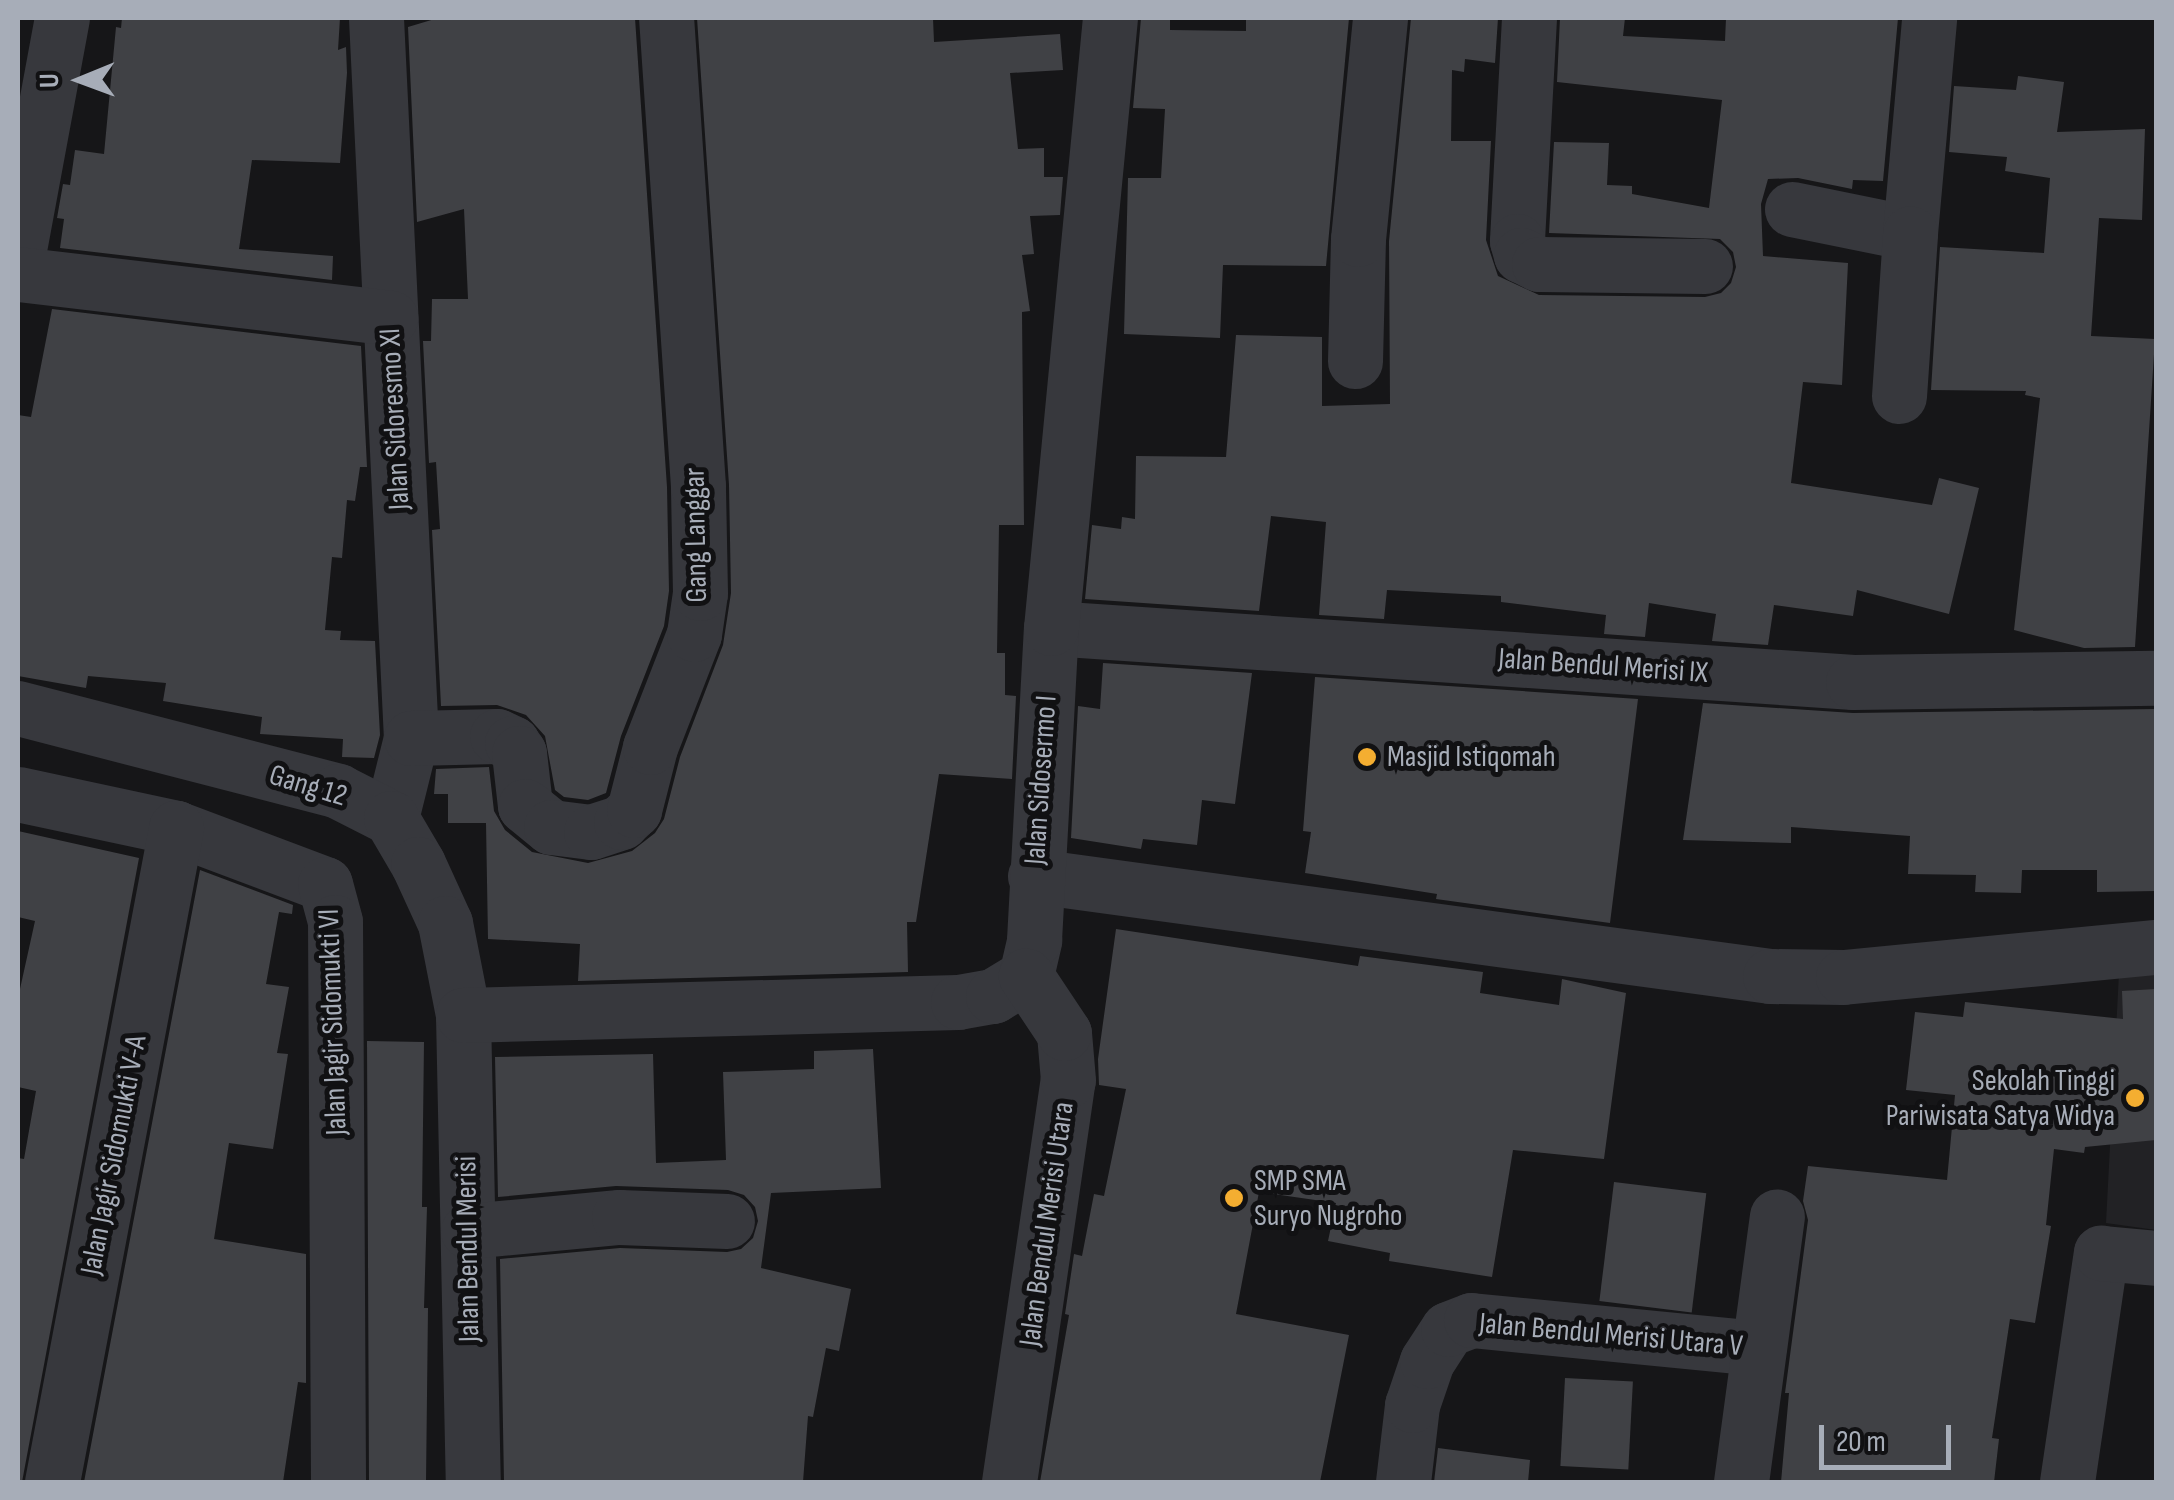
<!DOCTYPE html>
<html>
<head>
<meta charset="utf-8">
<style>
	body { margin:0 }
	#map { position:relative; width:2174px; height:1500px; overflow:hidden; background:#161618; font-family:"Sofia Sans Condensed",sans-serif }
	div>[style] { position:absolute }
	.built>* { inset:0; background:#222225 }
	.building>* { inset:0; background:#404145; transform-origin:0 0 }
	.minor>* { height:55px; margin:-27.5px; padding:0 27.5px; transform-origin:27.5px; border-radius:27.5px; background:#37383d }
	.dots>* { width:28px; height:28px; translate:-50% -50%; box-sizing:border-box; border:5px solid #111113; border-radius:50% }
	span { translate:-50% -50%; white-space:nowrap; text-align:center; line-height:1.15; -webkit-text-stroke:10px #111113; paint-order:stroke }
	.street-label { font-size:30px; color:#a7adb8 }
	.poi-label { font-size:30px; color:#a7adb8 }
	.left { translate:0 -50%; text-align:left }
	.right { translate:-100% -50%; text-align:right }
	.frame { position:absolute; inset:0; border:20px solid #a7adb8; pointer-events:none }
	.north { position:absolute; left:30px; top:30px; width:100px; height:100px; -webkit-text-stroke:8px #111113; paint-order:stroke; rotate:269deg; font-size:28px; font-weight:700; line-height:40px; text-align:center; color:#a7adb8 }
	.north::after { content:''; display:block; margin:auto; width:35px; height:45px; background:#a7adb8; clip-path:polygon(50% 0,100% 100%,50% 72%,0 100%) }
	.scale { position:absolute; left:1819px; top:1425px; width:132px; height:45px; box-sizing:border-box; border:5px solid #a7adb8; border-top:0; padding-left:12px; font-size:30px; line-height:35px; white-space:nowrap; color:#a7adb8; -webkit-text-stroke:8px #111113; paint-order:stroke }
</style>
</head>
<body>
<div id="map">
	<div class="built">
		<div style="clip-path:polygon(2156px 970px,2156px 1230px,2106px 1223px,2119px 973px)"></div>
	</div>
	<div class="building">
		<div style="clip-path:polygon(122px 18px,340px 18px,338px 50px,346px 47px,347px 73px,340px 163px,252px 160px,239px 249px,333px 256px,332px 280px,60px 248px,64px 219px,57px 218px,63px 184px,70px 185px,75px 150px,104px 154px,116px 27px,121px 28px)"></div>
		<div style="clip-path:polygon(438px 18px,635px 18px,667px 487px,669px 591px,664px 626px,621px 736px,606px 793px,588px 800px,564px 797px,555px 790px,545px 736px,526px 715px,497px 705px,441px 706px,432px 530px,440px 529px,436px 462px,429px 463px,423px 341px,431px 341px,432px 299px,468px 299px,464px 209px,417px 222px,408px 27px)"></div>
		<div style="clip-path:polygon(697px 18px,933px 18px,934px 42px,1060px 34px,1063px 70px,1010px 73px,1018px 149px,1044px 148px,1044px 177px,1063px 177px,1060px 215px,1030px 216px,1034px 254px,1022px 255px,1030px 311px,1022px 312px,1024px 525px,999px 525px,997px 653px,1005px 653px,1005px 695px,1016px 696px,1012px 779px,939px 774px,916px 922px,907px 922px,908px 972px,578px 981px,580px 944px,488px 939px,486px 823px,448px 823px,448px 794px,434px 794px,436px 769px,489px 767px,494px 811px,505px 830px,532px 852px,588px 863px,632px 851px,655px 833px,664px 819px,680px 757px,723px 645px,731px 593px,729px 485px)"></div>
		<div style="clip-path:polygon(1141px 18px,1170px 18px,1170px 30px,1246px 31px,1246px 18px,1349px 18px,1326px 266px,1223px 265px,1220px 338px,1124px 334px,1128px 178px,1161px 178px,1165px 109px,1133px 108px)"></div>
		<div style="clip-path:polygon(1411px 18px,1498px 18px,1495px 63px,1465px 59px,1464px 72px,1452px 70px,1451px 141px,1491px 141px,1486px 240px,1498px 276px,1539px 295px,1705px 297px,1721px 293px,1731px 283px,1736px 267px,1733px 252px,1720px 239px,1549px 233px,1554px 142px,1609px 143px,1607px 185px,1632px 186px,1632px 194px,1709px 208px,1722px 100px,1557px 82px,1560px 18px,1625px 18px,1623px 36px,1725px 41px,1726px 18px,1898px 18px,1883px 181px,1853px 180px,1852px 189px,1798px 178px,1768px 179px,1761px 204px,1763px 256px,1848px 263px,1842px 385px,1803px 382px,1791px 483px,1932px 505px,1939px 478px,1979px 488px,1949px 614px,1857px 590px,1853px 616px,1774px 605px,1768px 645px,1712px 641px,1716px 614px,1649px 603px,1645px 637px,1604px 634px,1606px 615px,1501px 602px,1501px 596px,1387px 590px,1384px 619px,1319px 615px,1326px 522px,1271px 516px,1259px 611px,1085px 599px,1092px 525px,1121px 529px,1122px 517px,1135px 519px,1136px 456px,1226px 457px,1236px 335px,1322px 337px,1322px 406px,1390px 404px,1389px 241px)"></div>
		<div style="clip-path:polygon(2018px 76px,2064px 82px,2057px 132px,2145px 129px,2142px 220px,2099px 218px,2091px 336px,2155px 339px,2135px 647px,2084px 648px,2014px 630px,2040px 398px,2025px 395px,2026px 391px,1931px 390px,1940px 247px,2044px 253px,2050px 178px,2005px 171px,2007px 157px,1949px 152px,1954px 86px,2016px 90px)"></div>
		<div style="clip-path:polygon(52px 309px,361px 346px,367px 467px,360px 467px,355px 501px,347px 500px,342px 558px,332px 557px,325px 630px,341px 631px,340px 640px,375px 641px,380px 735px,374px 758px,342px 757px,343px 739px,260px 734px,262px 717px,163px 701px,166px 683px,88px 676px,86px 688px,18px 676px,18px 415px,31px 417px)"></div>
		<div style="clip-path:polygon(1103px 663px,1252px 673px,1235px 804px,1202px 800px,1197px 845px,1143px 839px,1141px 849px,1071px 838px,1078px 706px,1100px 709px)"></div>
		<div style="clip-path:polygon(1315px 677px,1638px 699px,1610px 923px,1436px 899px,1437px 894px,1305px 873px,1311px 832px,1303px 831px)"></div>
		<div style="clip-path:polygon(1703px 703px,1853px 713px,2156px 709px,2156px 891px,2097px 892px,2097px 870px,2022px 870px,2021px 893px,1975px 892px,1976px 875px,1908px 874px,1910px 836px,1791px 827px,1791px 843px,1683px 840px)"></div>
		<div style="clip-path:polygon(18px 831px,139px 858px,22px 1482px,18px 1482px,18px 1158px,24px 1159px,36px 1091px,18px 1087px,18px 998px,35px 921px,18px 917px)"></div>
		<div style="clip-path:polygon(200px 870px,293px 905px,292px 914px,279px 912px,266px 984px,289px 987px,277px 1053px,288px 1054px,273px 1149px,229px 1143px,214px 1239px,306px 1254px,306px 1383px,298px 1382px,283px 1482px,84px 1482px)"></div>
		<div style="clip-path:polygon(1116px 929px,1358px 966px,1360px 956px,1483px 972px,1480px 993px,1559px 1005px,1562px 979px,1626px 993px,1604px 1159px,1513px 1150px,1492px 1277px,1389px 1261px,1390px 1253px,1328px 1241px,1336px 1203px,1259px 1192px,1236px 1314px,1349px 1335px,1320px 1482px,1040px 1482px,1069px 1315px,1065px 1314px,1074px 1254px,1082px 1256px,1094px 1194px,1104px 1196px,1126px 1089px,1099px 1085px,1098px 1059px)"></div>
		<div style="clip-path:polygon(2156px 989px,2156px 1140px,2085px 1147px,2084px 1153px,2054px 1149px,2046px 1225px,2051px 1226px,2035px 1323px,2010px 1319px,1992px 1438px,1999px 1439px,1994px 1482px,1781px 1482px,1789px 1393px,1785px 1393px,1808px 1220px,1803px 1201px,1808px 1166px,1947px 1180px,1955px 1095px,1906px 1090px,1915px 1012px,1963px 1017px,1965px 1002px,2123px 1019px,2122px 991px)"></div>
		<div style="clip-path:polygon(367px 1041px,424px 1042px,422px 1207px,427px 1207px,424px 1308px,428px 1308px,426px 1482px,369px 1482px)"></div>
		<div style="clip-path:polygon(873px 1049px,881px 1188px,771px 1193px,761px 1268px,851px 1289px,839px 1351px,826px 1348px,813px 1417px,808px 1416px,803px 1482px,504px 1482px,500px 1259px,620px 1248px,727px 1252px,741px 1249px,753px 1238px,758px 1221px,755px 1207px,744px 1195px,728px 1190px,616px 1186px,498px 1197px,495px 1057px,653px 1054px,656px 1163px,726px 1160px,723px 1072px,814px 1069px,814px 1051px)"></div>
		<div style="left:1614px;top:1182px;width:93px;height:120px;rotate:7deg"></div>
		<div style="left:1565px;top:1378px;width:68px;height:88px;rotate:3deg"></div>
		<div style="clip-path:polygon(1438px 1448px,1530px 1460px,1528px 1482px,1434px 1482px)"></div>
	</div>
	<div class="minor">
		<div style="left:376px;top:18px;width:721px;rotate:87.22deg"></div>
		<div style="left:411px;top:738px;width:82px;rotate:104deg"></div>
		<div style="left:1529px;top:18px;width:223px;rotate:93.1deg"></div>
		<div style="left:1517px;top:241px;width:15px;rotate:74deg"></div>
		<div style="left:1521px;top:255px;width:20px;rotate:27deg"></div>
		<div style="left:1539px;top:264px;width:166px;rotate:0.7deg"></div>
		<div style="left:1792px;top:209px;width:120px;rotate:11.5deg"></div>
		<div style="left:1910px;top:233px;width:216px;rotate:-84.9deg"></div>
		<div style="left:18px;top:255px;width:241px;rotate:-79.5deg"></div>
		<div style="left:18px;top:274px;width:375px;rotate:6.7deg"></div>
		<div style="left:1355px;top:361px;width:122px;rotate:-88.6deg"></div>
		<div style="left:1358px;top:239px;width:222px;rotate:-84.3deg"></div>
		<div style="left:1899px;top:396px;width:163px;rotate:-86.1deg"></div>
		<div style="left:1051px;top:628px;width:804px;rotate:3.85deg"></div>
		<div style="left:1853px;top:682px;width:303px;rotate:-0.8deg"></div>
		<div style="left:18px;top:708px;width:331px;rotate:14.5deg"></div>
		<div style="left:338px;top:791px;width:59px;rotate:27deg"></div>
		<div style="left:391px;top:818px;width:53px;rotate:59.6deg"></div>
		<div style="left:418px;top:864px;width:65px;rotate:65.4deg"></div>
		<div style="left:445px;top:923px;width:94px;rotate:78.9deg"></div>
		<div style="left:463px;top:1015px;width:467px;rotate:88.8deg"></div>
		<div style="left:411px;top:738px;width:86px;rotate:-1.3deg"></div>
		<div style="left:497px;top:736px;width:17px;rotate:25deg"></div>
		<div style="left:512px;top:743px;width:12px;rotate:55deg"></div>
		<div style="left:519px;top:753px;width:53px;rotate:83.5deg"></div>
		<div style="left:525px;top:806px;width:33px;rotate:39deg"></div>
		<div style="left:551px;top:827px;width:40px;rotate:7.1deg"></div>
		<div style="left:591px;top:832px;width:32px;rotate:-18deg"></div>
		<div style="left:621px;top:822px;width:18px;rotate:-43deg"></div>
		<div style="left:634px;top:810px;width:65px;rotate:-75.7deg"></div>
		<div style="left:650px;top:747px;width:121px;rotate:-68.7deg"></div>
		<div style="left:694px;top:634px;width:41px;rotate:-81.7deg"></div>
		<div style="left:700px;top:593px;width:107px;rotate:-91.1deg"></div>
		<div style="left:698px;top:486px;width:469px;rotate:-93.9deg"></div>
		<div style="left:18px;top:794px;width:162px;rotate:12.1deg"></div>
		<div style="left:176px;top:828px;width:159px;rotate:20.6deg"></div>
		<div style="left:325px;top:884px;width:39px;rotate:75deg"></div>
		<div style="left:335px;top:922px;width:560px;rotate:89.69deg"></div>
		<div style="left:1035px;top:876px;width:742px;rotate:7.75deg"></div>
		<div style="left:1770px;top:976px;width:73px;rotate:0.8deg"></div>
		<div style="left:1843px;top:977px;width:314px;rotate:-5.5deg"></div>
		<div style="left:463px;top:1015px;width:495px;rotate:-1.5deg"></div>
		<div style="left:958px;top:1002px;width:36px;rotate:-10deg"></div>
		<div style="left:993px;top:996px;width:39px;rotate:-31deg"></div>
		<div style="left:1026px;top:976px;width:37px;rotate:-77deg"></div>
		<div style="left:1034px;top:940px;width:312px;rotate:-86.9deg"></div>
		<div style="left:1051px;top:628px;width:613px;rotate:-84.48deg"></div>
		<div style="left:468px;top:1231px;width:152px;rotate:-5.3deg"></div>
		<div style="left:619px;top:1217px;width:108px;rotate:2.1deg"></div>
		<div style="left:52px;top:1482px;width:666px;rotate:-79.26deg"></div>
		<div style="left:1009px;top:1482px;width:406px;rotate:-81.7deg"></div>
		<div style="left:1068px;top:1080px;width:47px;rotate:-94.9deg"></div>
		<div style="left:1064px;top:1033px;width:69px;rotate:-123.7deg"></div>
		<div style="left:1403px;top:1482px;width:78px;rotate:-83.3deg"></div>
		<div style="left:1412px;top:1405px;width:46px;rotate:-71.2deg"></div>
		<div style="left:1427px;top:1361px;width:38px;rotate:-57deg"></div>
		<div style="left:1448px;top:1329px;width:25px;rotate:-21deg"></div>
		<div style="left:1471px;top:1320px;width:289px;rotate:5.6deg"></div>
		<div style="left:1741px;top:1482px;width:268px;rotate:-82.3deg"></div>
		<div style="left:2067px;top:1482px;width:232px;rotate:-81.6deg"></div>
		<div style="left:2101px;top:1253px;width:55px;rotate:5.2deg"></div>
	</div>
	<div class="dots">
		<div style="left:1367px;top:757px;background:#f4ae31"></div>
		<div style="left:2135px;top:1098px;background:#f4ae31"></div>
		<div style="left:1234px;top:1198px;background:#f4ae31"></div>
	</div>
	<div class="street-label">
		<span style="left:395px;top:419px;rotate:-93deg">Jalan Sidoresmo XI</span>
		<span style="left:696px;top:535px;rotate:-91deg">Gang Langgar</span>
		<span style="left:1603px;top:666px;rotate:4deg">Jalan Bendul Merisi IX</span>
		<span style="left:1041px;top:780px;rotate:-86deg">Jalan Sidosermo I</span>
		<span style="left:308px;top:786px;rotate:17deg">Gang 12</span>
		<span style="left:333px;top:1022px;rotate:-92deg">Jalan Jagir Sidomukti VI</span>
		<span style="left:114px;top:1155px;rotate:-79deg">Jalan Jagir Sidomukti V-A</span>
		<span style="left:1047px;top:1224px;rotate:-82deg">Jalan Bendul Merisi Utara</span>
		<span style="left:468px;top:1249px;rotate:-91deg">Jalan Bendul Merisi</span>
		<span style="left:1611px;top:1335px;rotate:5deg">Jalan Bendul Merisi Utara V</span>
	</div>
	<div class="poi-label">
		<span class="left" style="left:1387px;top:757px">Masjid Istiqomah</span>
		<span class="right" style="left:2115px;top:1098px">Sekolah Tinggi<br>Pariwisata Satya Widya</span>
		<span class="left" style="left:1254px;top:1198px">SMP SMA<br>Suryo Nugroho</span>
	</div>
	<div class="frame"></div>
	<div class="north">U</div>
	<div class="scale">20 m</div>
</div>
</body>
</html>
